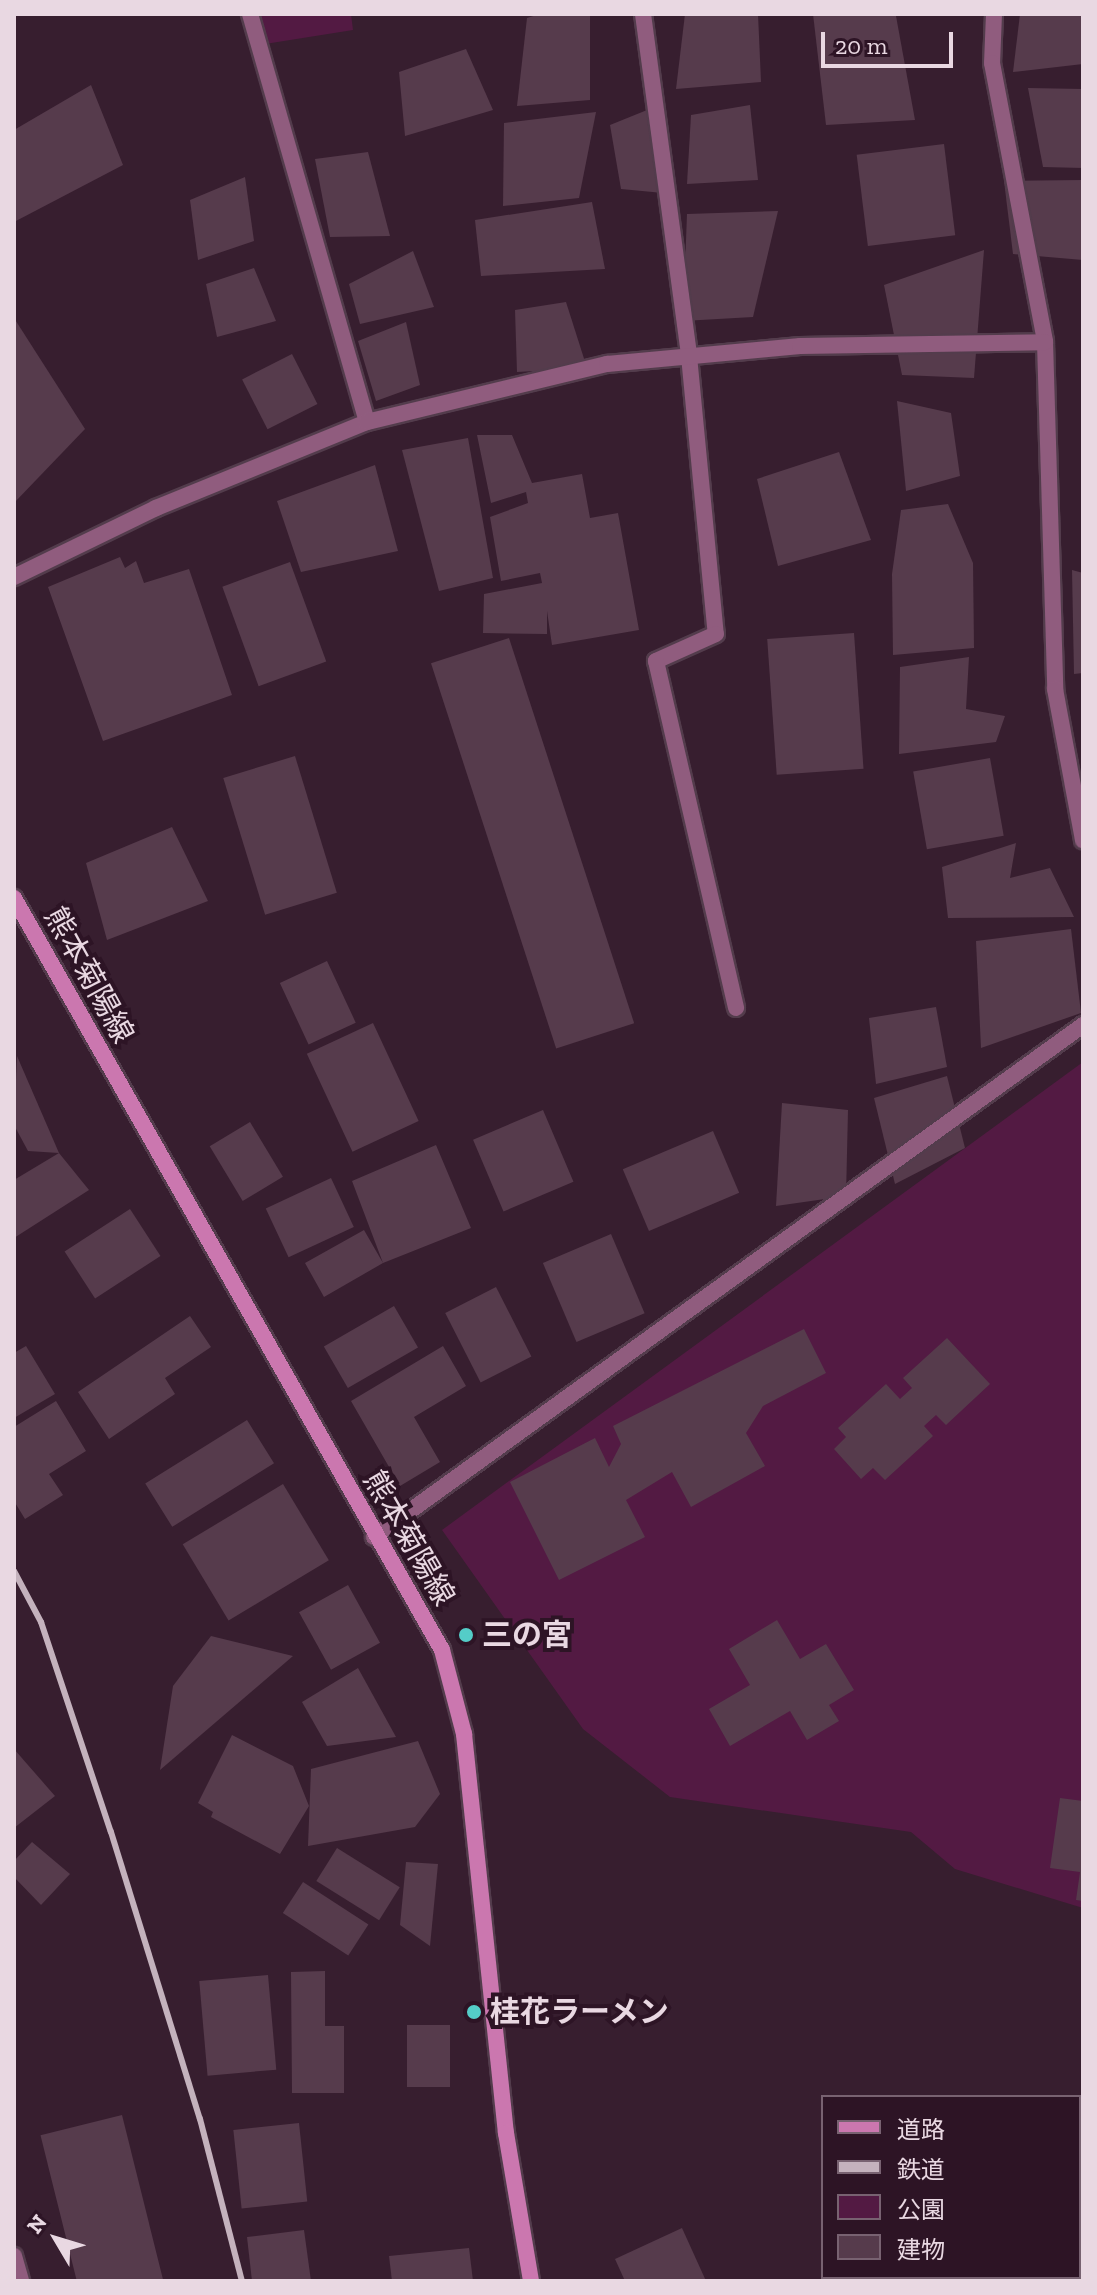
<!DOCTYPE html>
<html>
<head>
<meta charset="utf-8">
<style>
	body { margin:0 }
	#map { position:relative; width:1097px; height:2295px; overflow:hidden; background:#371e2f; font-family:"Zilla Slab","Noto Sans JP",serif }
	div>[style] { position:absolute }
	.green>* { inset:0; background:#531a43 }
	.building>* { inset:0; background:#563b4c; transform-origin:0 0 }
	.roads { filter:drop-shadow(2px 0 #533c4c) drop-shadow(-2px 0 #533c4c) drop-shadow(0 2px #533c4c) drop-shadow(0 -2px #533c4c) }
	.street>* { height:16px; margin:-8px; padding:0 8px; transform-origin:8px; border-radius:8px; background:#905c7e }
	.secondary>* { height:16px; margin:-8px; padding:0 8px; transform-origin:8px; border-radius:8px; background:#cb77af }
	.rail>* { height:6px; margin:-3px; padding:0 3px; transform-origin:3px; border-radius:3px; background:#c4b2bd }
	.dots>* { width:22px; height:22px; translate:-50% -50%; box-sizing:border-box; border:4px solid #2d1425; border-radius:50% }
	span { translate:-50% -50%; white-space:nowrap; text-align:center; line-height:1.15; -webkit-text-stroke:8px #2d1425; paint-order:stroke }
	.street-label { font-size:30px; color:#e9d8e2 }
	.poi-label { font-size:30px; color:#e9d8e2; font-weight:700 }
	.left { translate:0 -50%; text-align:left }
	.frame { position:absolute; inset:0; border:16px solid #e9d8e2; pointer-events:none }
	.legend { position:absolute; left:821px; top:2095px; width:260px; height:184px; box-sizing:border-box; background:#2d1425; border:2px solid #786271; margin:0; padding:10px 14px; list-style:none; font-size:24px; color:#e9d8e2 }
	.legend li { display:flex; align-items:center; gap:16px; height:40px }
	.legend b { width:40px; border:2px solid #786271 }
	.north { position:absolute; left:16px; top:2199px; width:80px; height:80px; -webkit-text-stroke:6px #2d1425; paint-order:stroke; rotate:308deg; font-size:22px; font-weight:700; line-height:32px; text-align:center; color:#e9d8e2 }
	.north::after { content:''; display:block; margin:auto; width:28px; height:36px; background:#e9d8e2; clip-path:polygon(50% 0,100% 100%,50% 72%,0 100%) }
	.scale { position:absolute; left:821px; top:32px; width:132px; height:36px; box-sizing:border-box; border:4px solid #e9d8e2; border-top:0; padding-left:10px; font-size:24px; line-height:28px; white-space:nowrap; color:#e9d8e2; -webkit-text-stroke:6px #2d1425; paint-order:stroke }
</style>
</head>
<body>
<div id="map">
	<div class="green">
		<div style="clip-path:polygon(258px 14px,351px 14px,353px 30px,265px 44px)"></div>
		<div style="clip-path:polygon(1083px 1062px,1083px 1908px,955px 1869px,911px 1832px,670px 1797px,583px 1729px,442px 1530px)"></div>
	</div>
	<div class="building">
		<div style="clip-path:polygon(540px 14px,590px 14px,590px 100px,517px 106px,527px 18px)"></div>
		<div style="clip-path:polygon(685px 14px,758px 14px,761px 82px,676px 89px)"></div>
		<div style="clip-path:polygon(813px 14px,896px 16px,915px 120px,826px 125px)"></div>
		<div style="clip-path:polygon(1020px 14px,1083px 14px,1083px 64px,1013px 72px)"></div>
		<div style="clip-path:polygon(466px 49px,493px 110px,405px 136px,399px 72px)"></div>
		<div style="clip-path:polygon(91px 85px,123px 165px,14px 222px,14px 130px)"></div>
		<div style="clip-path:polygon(1028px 88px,1083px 89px,1083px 168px,1043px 167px)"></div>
		<div style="clip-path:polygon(750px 105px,758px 180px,687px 184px,691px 115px)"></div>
		<div style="clip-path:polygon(657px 106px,663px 193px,621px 189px,610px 125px)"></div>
		<div style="clip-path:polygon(596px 112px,579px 198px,503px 206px,504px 123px)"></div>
		<div style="left:944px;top:144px;width:92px;height:88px;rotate:83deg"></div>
		<div style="clip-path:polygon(368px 152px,390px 236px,330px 237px,315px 159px)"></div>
		<div style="clip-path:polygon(245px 177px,254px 241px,198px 260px,190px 200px)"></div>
		<div style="clip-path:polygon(1083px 180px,1083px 260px,1013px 254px,1004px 181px)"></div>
		<div style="clip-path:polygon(592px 202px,605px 269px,481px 276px,475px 220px)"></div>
		<div style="clip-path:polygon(778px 211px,753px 317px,683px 321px,687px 214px)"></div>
		<div style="clip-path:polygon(984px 250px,974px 378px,902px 375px,884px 285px)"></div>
		<div style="clip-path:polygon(413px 251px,434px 307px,360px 324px,349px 284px)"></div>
		<div style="clip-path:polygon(254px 268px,276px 321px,217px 337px,206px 284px)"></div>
		<div style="clip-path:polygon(566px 302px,587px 368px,517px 372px,515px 310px)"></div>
		<div style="clip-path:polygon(14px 318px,85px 429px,14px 503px)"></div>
		<div style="clip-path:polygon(406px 322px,420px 385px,376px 401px,358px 341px)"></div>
		<div style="left:292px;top:354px;width:56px;height:56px;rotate:63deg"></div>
		<div style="clip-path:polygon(897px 401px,951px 413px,960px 476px,906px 491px)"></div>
		<div style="clip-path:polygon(477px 435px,512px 435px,532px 483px,582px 474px,590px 518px,618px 513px,639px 630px,552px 645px,547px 611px,547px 634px,483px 633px,484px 594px,542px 583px,540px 573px,501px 581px,490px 517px,528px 503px,526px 492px,491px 503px)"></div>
		<div style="clip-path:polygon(468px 438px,493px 578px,439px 591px,402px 450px)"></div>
		<div style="clip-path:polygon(839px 452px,871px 540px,778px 566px,757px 479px)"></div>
		<div style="clip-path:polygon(375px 465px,398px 551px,301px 572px,277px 501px)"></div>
		<div style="clip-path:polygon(948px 504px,973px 563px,974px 648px,893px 655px,892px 574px,901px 510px)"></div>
		<div style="clip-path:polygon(120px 557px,125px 568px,136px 561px,144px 583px,189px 569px,232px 695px,103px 741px,48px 587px)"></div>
		<div style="left:290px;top:562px;width:106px;height:72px;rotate:70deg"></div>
		<div style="clip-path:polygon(1072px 570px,1083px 573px,1083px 673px,1074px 674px)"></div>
		<div style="left:854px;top:633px;width:136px;height:87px;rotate:86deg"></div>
		<div style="left:509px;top:638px;width:405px;height:82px;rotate:72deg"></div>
		<div style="clip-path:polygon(969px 657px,966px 709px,1005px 716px,996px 742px,899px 754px,900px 667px)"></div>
		<div style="left:295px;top:756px;width:143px;height:75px;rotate:73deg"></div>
		<div style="left:990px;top:758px;width:79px;height:78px;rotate:80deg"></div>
		<div style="clip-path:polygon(172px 827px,208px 901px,107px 940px,86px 863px)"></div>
		<div style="clip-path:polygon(1016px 843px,1010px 878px,1050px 868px,1074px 917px,948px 918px,942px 867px)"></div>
		<div style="clip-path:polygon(1071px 929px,1081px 1013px,981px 1048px,976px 941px)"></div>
		<div style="left:327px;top:961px;width:68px;height:52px;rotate:65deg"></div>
		<div style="clip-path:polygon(936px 1007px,947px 1067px,876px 1084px,869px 1018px)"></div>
		<div style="left:373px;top:1023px;width:108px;height:73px;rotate:65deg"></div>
		<div style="clip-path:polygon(17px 1056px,59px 1153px,28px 1151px,14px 1125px)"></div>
		<div style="clip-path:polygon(947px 1076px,965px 1148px,895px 1184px,874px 1098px)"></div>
		<div style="clip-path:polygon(782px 1103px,848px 1110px,846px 1196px,776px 1206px)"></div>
		<div style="left:543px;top:1110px;width:78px;height:76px;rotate:67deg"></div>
		<div style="left:250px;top:1122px;width:64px;height:47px;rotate:59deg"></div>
		<div style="left:713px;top:1131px;width:67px;height:98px;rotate:67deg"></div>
		<div style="clip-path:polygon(436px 1145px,471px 1228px,383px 1263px,324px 1297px,305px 1263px,364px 1230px,383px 1263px,352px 1181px)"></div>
		<div style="clip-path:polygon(59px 1153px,89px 1190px,14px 1238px,14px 1180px)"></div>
		<div style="left:331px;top:1178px;width:54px;height:72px;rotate:65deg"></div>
		<div style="left:130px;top:1209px;width:56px;height:78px;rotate:57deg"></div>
		<div style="left:611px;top:1234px;width:86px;height:74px;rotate:67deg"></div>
		<div style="left:496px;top:1287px;width:78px;height:57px;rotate:63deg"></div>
		<div style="left:394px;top:1306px;width:48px;height:81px;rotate:60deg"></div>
		<div style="clip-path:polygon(190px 1316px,211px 1347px,165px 1378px,175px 1394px,109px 1439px,78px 1392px)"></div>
		<div style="clip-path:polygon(804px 1329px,826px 1373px,763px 1406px,746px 1433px,765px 1466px,691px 1507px,672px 1472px,626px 1500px,645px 1537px,559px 1580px,510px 1482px,595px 1438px,609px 1467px,621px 1444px,613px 1426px)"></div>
		<div style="clip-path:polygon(947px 1338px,990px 1384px,946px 1425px,936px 1415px,924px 1426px,933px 1436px,885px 1480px,873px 1468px,861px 1479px,834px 1449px,846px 1437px,838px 1428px,886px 1384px,900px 1399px,912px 1388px,903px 1378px)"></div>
		<div style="clip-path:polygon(26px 1346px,55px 1394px,14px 1418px,14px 1353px)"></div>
		<div style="clip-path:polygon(443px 1346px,466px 1386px,414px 1417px,440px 1462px,400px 1486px,351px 1401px)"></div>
		<div style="clip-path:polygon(56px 1401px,86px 1451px,49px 1474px,63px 1495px,25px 1519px,14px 1501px,14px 1427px)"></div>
		<div style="left:247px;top:1420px;width:51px;height:120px;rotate:58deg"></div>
		<div style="left:283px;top:1484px;width:89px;height:117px;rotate:59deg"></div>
		<div style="left:348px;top:1585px;width:66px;height:56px;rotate:61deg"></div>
		<div style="clip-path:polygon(777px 1620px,800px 1659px,826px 1644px,854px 1690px,829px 1705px,839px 1721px,807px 1740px,790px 1711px,730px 1746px,709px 1709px,750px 1685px,729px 1649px)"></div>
		<div style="clip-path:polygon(211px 1636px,293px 1656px,160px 1770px,173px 1686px)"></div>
		<div style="clip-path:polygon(358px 1668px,396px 1737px,327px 1746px,302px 1702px)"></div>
		<div style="clip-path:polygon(232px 1735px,293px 1766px,309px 1806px,280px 1854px,211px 1817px,213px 1812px,198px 1803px)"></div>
		<div style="clip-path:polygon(418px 1741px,440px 1794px,415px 1827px,308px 1846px,311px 1769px)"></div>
		<div style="clip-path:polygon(14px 1749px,55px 1796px,14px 1828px)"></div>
		<div style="clip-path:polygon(1060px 1798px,1083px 1801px,1083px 1901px,1076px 1900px,1080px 1872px,1050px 1868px)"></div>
		<div style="clip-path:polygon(32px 1842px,70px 1874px,41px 1905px,14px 1877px,14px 1861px)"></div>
		<div style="left:337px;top:1848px;width:74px;height:39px;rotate:32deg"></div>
		<div style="clip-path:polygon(406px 1862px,438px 1864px,430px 1946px,400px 1925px)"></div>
		<div style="left:303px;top:1882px;width:78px;height:37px;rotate:33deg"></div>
		<div style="clip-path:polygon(325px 1971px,325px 2026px,344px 2026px,344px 2093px,292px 2093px,291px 1972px)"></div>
		<div style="left:268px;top:1975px;width:95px;height:69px;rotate:85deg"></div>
		<div style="left:407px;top:2025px;width:43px;height:62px"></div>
		<div style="left:122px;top:2115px;width:171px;height:84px;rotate:76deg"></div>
		<div style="left:299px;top:2123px;width:79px;height:66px;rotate:84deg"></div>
		<div style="clip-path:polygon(682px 2228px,706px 2281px,625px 2281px,615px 2259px)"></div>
		<div style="clip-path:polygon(304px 2230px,311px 2281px,252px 2281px,247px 2237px)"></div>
		<div style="clip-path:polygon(469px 2248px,473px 2281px,392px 2281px,389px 2256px)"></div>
		<div style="clip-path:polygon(937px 2277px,1051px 2277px,937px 2281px)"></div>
	</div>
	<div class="roads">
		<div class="street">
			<div style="left:250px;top:14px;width:424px;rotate:74deg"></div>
			<div style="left:643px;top:14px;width:345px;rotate:82.3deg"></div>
			<div style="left:689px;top:356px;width:279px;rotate:84.5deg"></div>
			<div style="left:716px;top:634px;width:66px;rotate:155.8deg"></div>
			<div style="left:656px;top:661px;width:356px;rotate:77deg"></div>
			<div style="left:994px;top:14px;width:49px;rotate:92.3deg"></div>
			<div style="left:992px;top:63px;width:284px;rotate:79.2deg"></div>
			<div style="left:1045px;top:342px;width:347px;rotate:88.3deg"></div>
			<div style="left:1055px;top:689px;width:154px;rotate:79.5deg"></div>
			<div style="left:14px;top:577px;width:158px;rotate:-25.9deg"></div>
			<div style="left:156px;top:508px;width:228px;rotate:-22.2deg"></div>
			<div style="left:367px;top:422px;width:247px;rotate:-13.6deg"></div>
			<div style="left:607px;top:364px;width:194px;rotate:-5.3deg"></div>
			<div style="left:800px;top:346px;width:245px;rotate:-0.9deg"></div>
			<div style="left:374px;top:1537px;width:875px;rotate:-35.83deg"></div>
			<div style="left:14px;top:2256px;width:26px;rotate:74deg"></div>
		</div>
		<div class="secondary">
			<div style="left:14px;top:898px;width:865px;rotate:60.35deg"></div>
			<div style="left:442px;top:1650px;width:87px;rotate:75.3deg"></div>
			<div style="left:464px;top:1734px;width:401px;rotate:84deg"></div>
			<div style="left:506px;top:2133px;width:150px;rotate:80.4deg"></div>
		</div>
	</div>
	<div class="rail">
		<div style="left:14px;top:1571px;width:58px;rotate:62.1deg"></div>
		<div style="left:41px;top:1622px;width:221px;rotate:71.6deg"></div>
		<div style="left:111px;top:1832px;width:300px;rotate:72.8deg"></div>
		<div style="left:200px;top:2119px;width:167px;rotate:75.5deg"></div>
	</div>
	<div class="dots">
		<div style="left:466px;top:1635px;background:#54cdc8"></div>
		<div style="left:474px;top:2012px;background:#54cdc8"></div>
	</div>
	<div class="street-label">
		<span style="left:89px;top:975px;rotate:61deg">熊本菊陽線</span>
		<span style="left:409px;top:1538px;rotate:60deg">熊本菊陽線</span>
	</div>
	<div class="poi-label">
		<span class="left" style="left:482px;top:1635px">三の宮</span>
		<span class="left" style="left:490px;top:2012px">桂花ラーメン</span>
	</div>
	<div class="frame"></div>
	<ul class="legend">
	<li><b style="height:10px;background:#cb77af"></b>道路</li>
	<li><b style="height:10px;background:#c4b2bd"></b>鉄道</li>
	<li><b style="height:22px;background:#531a43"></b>公園</li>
	<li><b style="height:22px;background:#563b4c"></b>建物</li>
	</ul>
	<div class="north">N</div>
	<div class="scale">20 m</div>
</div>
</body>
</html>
